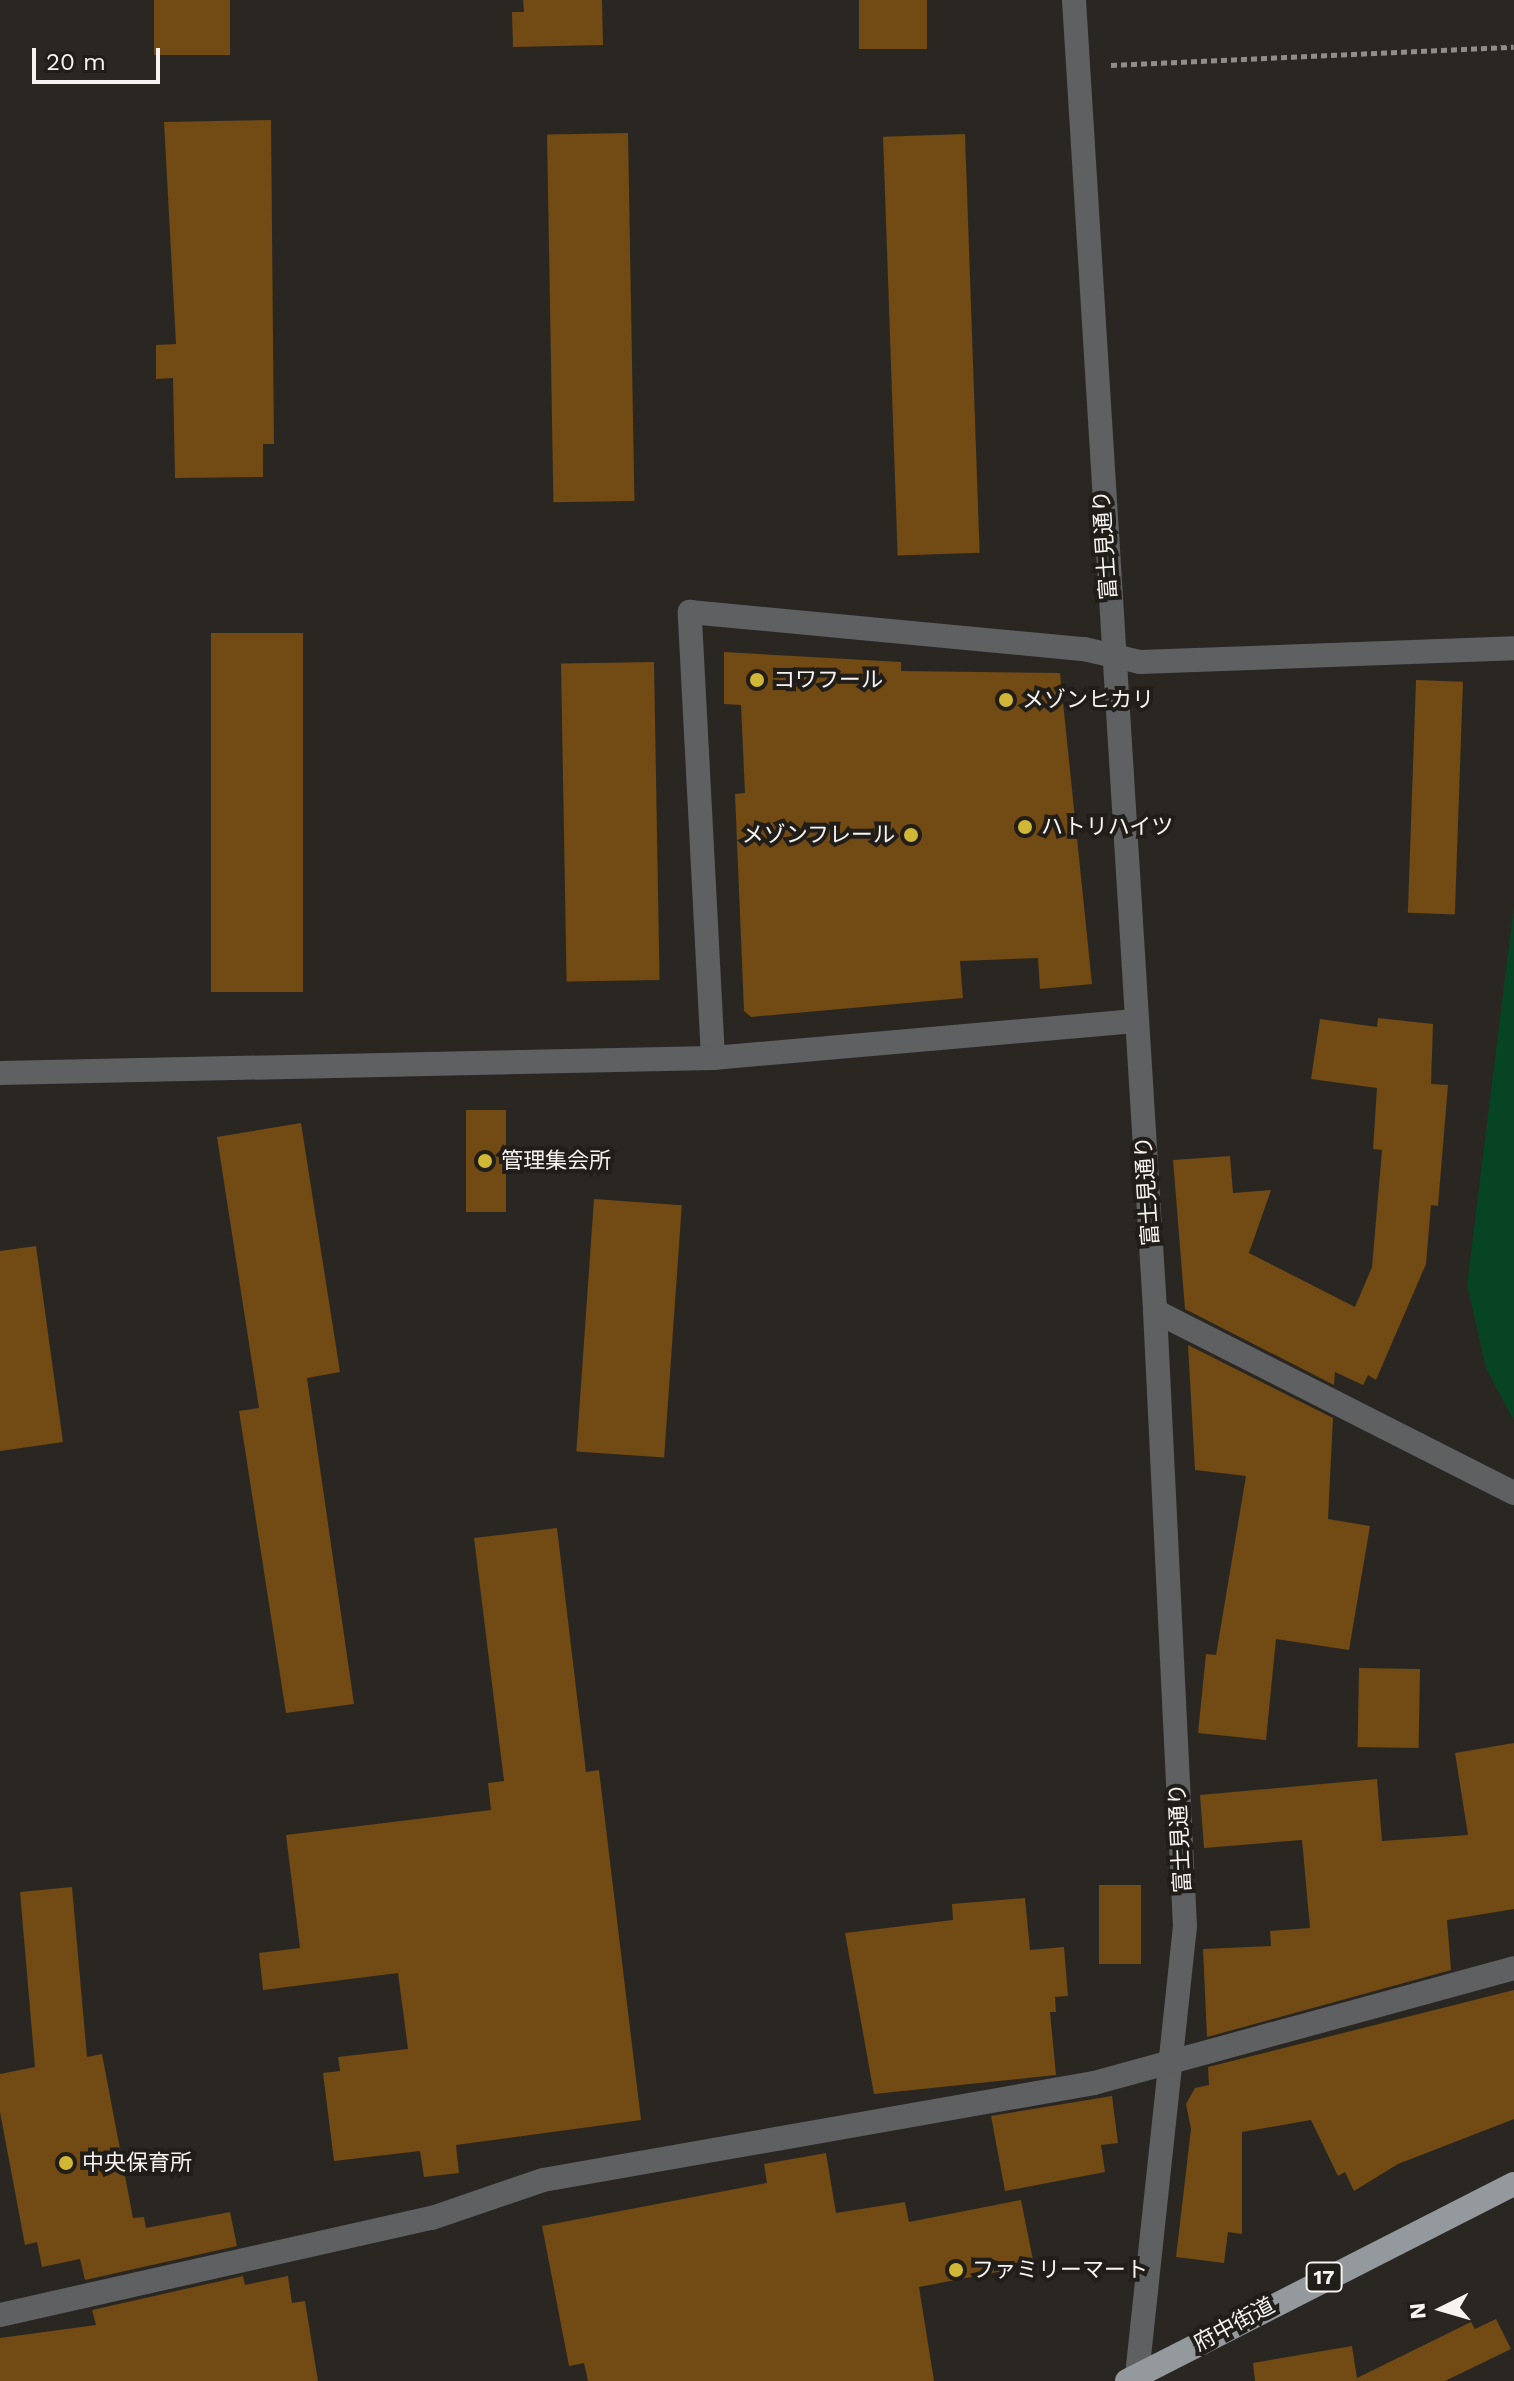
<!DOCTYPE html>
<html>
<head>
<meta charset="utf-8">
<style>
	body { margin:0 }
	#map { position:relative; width:1514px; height:2381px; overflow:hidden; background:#2a2722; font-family:"Work Sans","Noto Sans JP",sans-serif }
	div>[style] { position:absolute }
	.green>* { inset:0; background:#074423 }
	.building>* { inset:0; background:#714a14; transform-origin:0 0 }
	.path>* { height:5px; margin-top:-2.5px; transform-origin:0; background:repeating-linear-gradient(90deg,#908d89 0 6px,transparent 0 10px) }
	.minor>* { height:24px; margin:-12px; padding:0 12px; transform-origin:12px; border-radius:12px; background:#5e6062 }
	.major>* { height:24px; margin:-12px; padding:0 12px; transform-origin:12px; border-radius:12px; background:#94999d }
	.dots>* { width:22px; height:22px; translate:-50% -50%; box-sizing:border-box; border:4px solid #211d19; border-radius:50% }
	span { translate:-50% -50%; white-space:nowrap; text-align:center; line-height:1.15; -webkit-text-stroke:8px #211d19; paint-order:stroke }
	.shield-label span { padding:2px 6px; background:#211d19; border:2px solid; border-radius:6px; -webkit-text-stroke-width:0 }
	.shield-label { font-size:20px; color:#f6f3f0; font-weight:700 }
	.street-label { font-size:22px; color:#f6f3f0 }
	.poi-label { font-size:22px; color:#f6f3f0 }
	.left { translate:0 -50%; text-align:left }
	.right { translate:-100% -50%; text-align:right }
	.north { position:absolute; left:1402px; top:2269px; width:80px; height:80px; -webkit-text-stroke:6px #211d19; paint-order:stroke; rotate:265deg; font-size:22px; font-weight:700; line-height:32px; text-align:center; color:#f6f3f0 }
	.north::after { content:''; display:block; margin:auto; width:28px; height:36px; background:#f6f3f0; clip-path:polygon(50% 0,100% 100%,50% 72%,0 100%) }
	.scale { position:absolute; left:32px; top:48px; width:128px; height:36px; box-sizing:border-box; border:4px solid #f6f3f0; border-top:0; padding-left:10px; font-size:24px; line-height:28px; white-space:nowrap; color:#f6f3f0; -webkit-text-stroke:6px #211d19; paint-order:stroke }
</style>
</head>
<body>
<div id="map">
	<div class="green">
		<div style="clip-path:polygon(1514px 905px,1514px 1421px,1486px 1368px,1467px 1285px)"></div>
	</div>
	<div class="building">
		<div style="left:154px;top:0;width:76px;height:55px"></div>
		<div style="clip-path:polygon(523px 0,602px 0,603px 45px,513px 47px,512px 12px,524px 12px)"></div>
		<div style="left:859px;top:0;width:68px;height:49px"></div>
		<div style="clip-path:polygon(271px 120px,274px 444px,263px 444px,263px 477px,175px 478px,173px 378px,156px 379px,156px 345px,176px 344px,164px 122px)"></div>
		<div style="left:628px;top:133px;width:368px;height:81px;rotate:89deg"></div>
		<div style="left:965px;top:134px;width:419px;height:82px;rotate:88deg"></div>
		<div style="left:211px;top:633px;width:92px;height:359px"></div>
		<div style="clip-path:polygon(724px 652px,901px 662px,901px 671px,1060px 673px,1092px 984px,1040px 989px,1038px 958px,960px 961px,963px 998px,751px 1017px,744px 1011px,735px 794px,745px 793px,741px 705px,724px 704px)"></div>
		<div style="left:654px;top:662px;width:318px;height:93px;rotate:89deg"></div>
		<div style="left:1416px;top:680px;width:47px;height:233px;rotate:2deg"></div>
		<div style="clip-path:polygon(1378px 1018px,1433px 1024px,1431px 1084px,1448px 1085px,1438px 1206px,1431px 1205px,1426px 1264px,1376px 1380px,1368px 1375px,1363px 1385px,1335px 1372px,1334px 1385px,1185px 1309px,1173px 1160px,1230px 1156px,1233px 1193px,1271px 1190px,1249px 1253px,1355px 1307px,1372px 1267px,1382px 1150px,1373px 1149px,1377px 1088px,1311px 1079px,1320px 1019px,1377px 1027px)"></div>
		<div style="left:466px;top:1110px;width:40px;height:102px"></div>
		<div style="clip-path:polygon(301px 1123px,340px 1372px,307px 1378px,354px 1704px,286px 1713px,239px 1411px,259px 1408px,217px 1137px)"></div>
		<div style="left:594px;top:1199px;width:88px;height:253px;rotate:4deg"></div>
		<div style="clip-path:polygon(36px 1246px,63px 1442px,0 1451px,0 1251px)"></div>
		<div style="clip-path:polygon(1188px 1345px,1333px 1418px,1328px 1519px,1370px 1526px,1349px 1650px,1276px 1639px,1266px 1740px,1198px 1733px,1206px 1654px,1216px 1655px,1246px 1476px,1195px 1470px)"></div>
		<div style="clip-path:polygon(557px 1528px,586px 1772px,599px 1770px,641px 2120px,456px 2145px,459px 2173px,424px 2177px,420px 2151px,334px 2161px,323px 2073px,340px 2071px,338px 2057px,408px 2049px,398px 1973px,263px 1990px,259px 1953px,300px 1948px,286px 1835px,491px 1810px,488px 1783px,504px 1781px,474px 1538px)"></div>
		<div style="left:1359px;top:1668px;width:61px;height:79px;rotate:1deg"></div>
		<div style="clip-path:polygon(1514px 1743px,1514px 1909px,1447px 1920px,1451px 1970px,1207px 2037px,1203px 1949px,1271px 1946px,1270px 1931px,1310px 1928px,1302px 1840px,1204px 1848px,1200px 1795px,1377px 1779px,1382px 1841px,1468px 1835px,1455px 1753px)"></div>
		<div style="left:1099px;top:1885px;width:42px;height:79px"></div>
		<div style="clip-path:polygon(72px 1887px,87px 2057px,102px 2054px,133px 2218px,144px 2217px,146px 2228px,230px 2212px,237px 2246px,85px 2280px,80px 2259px,42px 2267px,37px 2242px,25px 2245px,0 2112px,0 2074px,35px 2067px,20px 1892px)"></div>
		<div style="clip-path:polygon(1025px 1898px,1030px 1950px,1064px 1947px,1068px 1996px,1055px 1997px,1056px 2012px,1050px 2012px,1056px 2075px,874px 2094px,845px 1933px,953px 1920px,952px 1904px)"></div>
		<div style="clip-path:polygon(1514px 1990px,1514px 2119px,1398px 2164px,1354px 2191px,1345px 2172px,1338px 2176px,1311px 2120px,1242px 2132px,1242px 2234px,1228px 2232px,1224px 2263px,1176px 2257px,1191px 2129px,1186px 2104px,1195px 2088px,1209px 2085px,1208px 2067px)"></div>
		<div style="clip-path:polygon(1112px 2096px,1118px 2143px,1101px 2145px,1105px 2172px,1005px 2191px,991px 2116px)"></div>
		<div style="clip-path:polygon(826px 2153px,836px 2213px,905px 2202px,909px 2222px,1021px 2200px,1034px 2265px,919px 2287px,934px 2381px,588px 2381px,584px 2363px,569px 2366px,542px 2226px,767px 2183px,764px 2164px)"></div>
		<div style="clip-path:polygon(243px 2276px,245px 2285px,288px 2276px,292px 2303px,305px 2301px,318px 2381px,0 2381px,0 2338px,96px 2325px,92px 2310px)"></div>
		<div style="clip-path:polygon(1496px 2319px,1511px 2349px,1445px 2381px,1255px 2381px,1253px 2363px,1352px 2346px,1357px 2378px,1471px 2322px,1475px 2329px)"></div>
	</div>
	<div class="path">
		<div style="left:1111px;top:65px;width:403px;rotate:-2.6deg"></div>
	</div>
	<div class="minor">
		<div style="left:1074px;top:0;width:1313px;rotate:86.46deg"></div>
		<div style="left:1155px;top:1311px;width:616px;rotate:87.21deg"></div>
		<div style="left:1185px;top:1926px;width:458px;rotate:96.1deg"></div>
		<div style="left:713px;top:1058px;width:447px;rotate:-93deg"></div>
		<div style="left:690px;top:612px;width:396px;rotate:5.4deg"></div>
		<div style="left:1084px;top:649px;width:57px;rotate:13.1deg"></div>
		<div style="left:1140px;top:662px;width:374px;rotate:-2.1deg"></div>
		<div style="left:0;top:1073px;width:713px;rotate:-1.21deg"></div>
		<div style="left:713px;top:1058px;width:424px;rotate:-5deg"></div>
		<div style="left:1155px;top:1311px;width:402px;rotate:26.9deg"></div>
		<div style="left:0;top:2315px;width:443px;rotate:-12.7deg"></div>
		<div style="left:432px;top:2218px;width:117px;rotate:-18.9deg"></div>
		<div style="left:543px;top:2180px;width:559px;rotate:-9.98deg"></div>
		<div style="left:1094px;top:2083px;width:435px;rotate:-15.3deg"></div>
	</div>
	<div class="major">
		<div style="left:1127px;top:2381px;width:434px;rotate:-27deg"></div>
	</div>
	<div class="dots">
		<div style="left:757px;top:680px;background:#d1b736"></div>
		<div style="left:1006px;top:700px;background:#d1b736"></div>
		<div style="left:1025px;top:827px;background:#d1b736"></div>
		<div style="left:911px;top:835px;background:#d1b736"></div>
		<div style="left:485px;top:1161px;background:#d1b736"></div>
		<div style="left:66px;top:2163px;background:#d1b736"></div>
		<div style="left:956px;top:2270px;background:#d1b736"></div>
	</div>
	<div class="shield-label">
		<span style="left:1324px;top:2277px">17</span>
	</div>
	<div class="street-label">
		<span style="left:1105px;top:545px;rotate:-94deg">富士見通り</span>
		<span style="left:1147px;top:1191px;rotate:-94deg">富士見通り</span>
		<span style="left:1180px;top:1838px;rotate:-93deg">富士見通り</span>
		<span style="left:1234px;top:2324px;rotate:-28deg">府中街道</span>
	</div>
	<div class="poi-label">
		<span class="left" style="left:773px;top:680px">コワフール</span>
		<span class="left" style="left:1022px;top:700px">メゾンヒカリ</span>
		<span class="left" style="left:1041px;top:827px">ハトリハイツ</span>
		<span class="right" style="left:895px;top:835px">メゾンフレール</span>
		<span class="left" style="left:501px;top:1161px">管理集会所</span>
		<span class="left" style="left:82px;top:2163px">中央保育所</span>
		<span class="left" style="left:972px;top:2270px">ファミリーマート</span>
	</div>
	<div class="north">N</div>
	<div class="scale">20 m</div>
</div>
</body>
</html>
